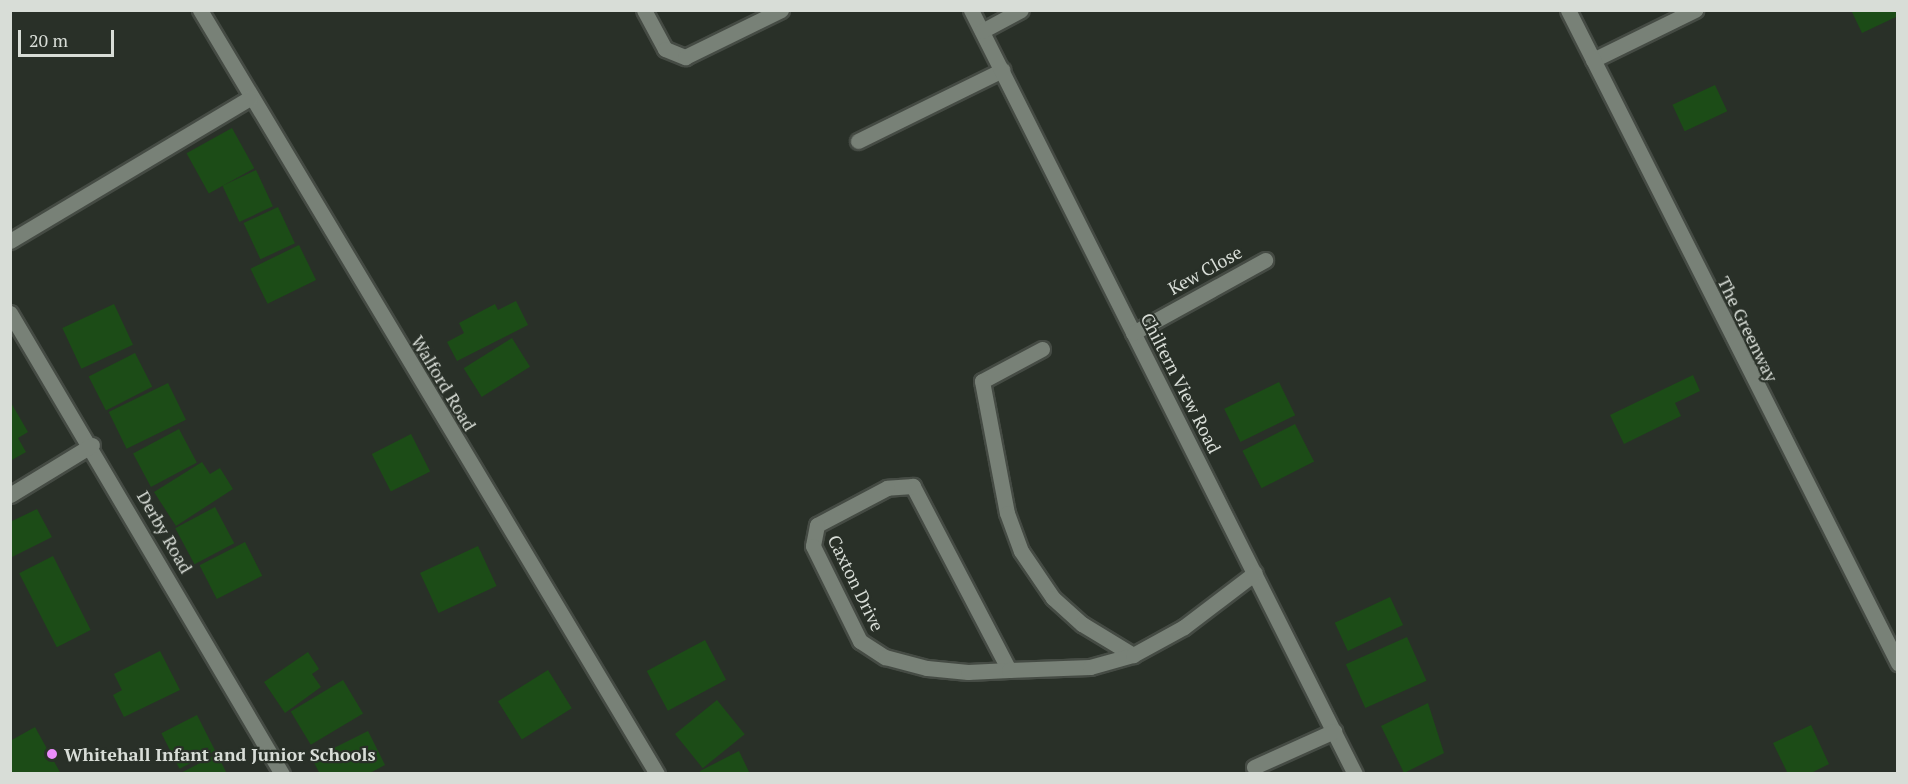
<!DOCTYPE html>
<html>
<head>
<meta charset="utf-8">
<style>
	body { margin:0 }
	#map { position:relative; width:1908px; height:784px; overflow:hidden; background:#293028; font-family:"PT Serif",serif }
	div>[style] { position:absolute }
	.building>* { inset:0; background:#1c4c17; transform-origin:0 0 }
	.roads { filter:drop-shadow(2px 0 #454b44) drop-shadow(-2px 0 #454b44) drop-shadow(0 2px #454b44) drop-shadow(0 -2px #454b44) }
	.service>* { height:15px; margin:-7.5px; padding:0 7.5px; transform-origin:7.5px; border-radius:7.5px; background:#788177 }
	.minor>* { height:15px; margin:-7.5px; padding:0 7.5px; transform-origin:7.5px; border-radius:7.5px; background:#788177 }
	.tertiary>* { height:15px; margin:-7.5px; padding:0 7.5px; transform-origin:7.5px; border-radius:7.5px; background:#788177 }
	.dots>* { width:16px; height:16px; translate:-50% -50%; box-sizing:border-box; border:3px solid #293028; border-radius:50% }
	span { translate:-50% -50%; white-space:nowrap; text-align:center; line-height:1.15; -webkit-text-stroke:4.5px #293028; paint-order:stroke }
	.street-label { font-size:18px; color:#d8ddd7 }
	.poi-label { font-size:18px; color:#d8ddd7; font-weight:700 }
	.left { translate:0 -50%; text-align:left }
	.frame { position:absolute; inset:0; border:12px solid #d8ddd7; pointer-events:none }
	.scale { position:absolute; left:18px; top:30px; width:96px; height:27px; box-sizing:border-box; border:3px solid #d8ddd7; border-top:0; padding-left:8px; font-size:18px; line-height:21px; white-space:nowrap; color:#d8ddd7; -webkit-text-stroke:4px #293028; paint-order:stroke }
</style>
</head>
<body>
<div id="map">
	<div class="building">
		<div style="clip-path:polygon(1851px 10px,1898px 10px,1898px 16px,1862px 33px)"></div>
		<div style="left:1715px;top:85px;width:29px;height:47px;rotate:65deg"></div>
		<div style="left:232px;top:128px;width:46px;height:52px;rotate:61deg"></div>
		<div style="left:256px;top:170px;width:40px;height:37px;rotate:65deg"></div>
		<div style="left:278px;top:207px;width:40px;height:38px;rotate:65deg"></div>
		<div style="left:299px;top:245px;width:39px;height:54px;rotate:64deg"></div>
		<div style="clip-path:polygon(516px 301px,528px 325px,457px 361px,447px 342px,464px 333px,459px 323px,495px 304px,498px 310px)"></div>
		<div style="left:114px;top:304px;width:45px;height:57px;rotate:65deg"></div>
		<div style="left:512px;top:338px;width:34px;height:57px;rotate:58deg"></div>
		<div style="left:135px;top:353px;width:38px;height:52px;rotate:63deg"></div>
		<div style="clip-path:polygon(1693px 375px,1700px 391px,1675px 403px,1681px 416px,1624px 444px,1610px 415px)"></div>
		<div style="left:1279px;top:382px;width:37px;height:61px;rotate:64deg"></div>
		<div style="left:168px;top:383px;width:41px;height:66px;rotate:64deg"></div>
		<div style="clip-path:polygon(10px 401px,28px 432px,18px 438px,26px 452px,10px 461px)"></div>
		<div style="left:1295px;top:424px;width:42px;height:59px;rotate:63deg"></div>
		<div style="left:179px;top:429px;width:38px;height:52px;rotate:62deg"></div>
		<div style="left:411px;top:434px;width:42px;height:44px;rotate:63deg"></div>
		<div style="clip-path:polygon(202px 462px,210px 474px,220px 468px,233px 489px,176px 526px,154px 492px)"></div>
		<div style="left:215px;top:507px;width:41px;height:45px;rotate:62deg"></div>
		<div style="clip-path:polygon(37px 509px,52px 537px,10px 558px,10px 522px)"></div>
		<div style="left:245px;top:542px;width:38px;height:51px;rotate:63deg"></div>
		<div style="left:478px;top:546px;width:44px;height:64px;rotate:65deg"></div>
		<div style="left:53px;top:556px;width:83px;height:38px;rotate:63deg"></div>
		<div style="left:1390px;top:597px;width:31px;height:61px;rotate:65deg"></div>
		<div style="left:1407px;top:637px;width:48px;height:67px;rotate:66deg"></div>
		<div style="left:705px;top:640px;width:45px;height:66px;rotate:62deg"></div>
		<div style="clip-path:polygon(160px 651px,180px 690px,124px 717px,113px 695px,122px 690px,114px 674px)"></div>
		<div style="clip-path:polygon(308px 652px,319px 669px,312px 674px,321px 687px,285px 713px,264px 682px)"></div>
		<div style="left:548px;top:670px;width:45px;height:59px;rotate:58deg"></div>
		<div style="left:343px;top:680px;width:39px;height:61px;rotate:59deg"></div>
		<div style="left:717px;top:700px;width:44px;height:54px;rotate:51deg"></div>
		<div style="clip-path:polygon(1428px 703px,1444px 753px,1404px 773px,1381px 726px)"></div>
		<div style="left:197px;top:715px;width:40px;height:40px;rotate:63deg"></div>
		<div style="clip-path:polygon(1811px 725px,1829px 764px,1809px 774px,1788px 774px,1773px 743px)"></div>
		<div style="clip-path:polygon(35px 727px,61px 774px,10px 774px,10px 741px)"></div>
		<div style="clip-path:polygon(368px 731px,385px 765px,368px 774px,320px 774px,312px 759px)"></div>
		<div style="clip-path:polygon(739px 751px,750px 774px,701px 774px,700px 771px)"></div>
		<div style="clip-path:polygon(217px 754px,227px 774px,179px 774px)"></div>
	</div>
	<div class="roads">
		<div class="service">
			<div style="left:858px;top:141px;width:161px;rotate:-26.2deg"></div>
			<div style="left:1042px;top:349px;width:68px;rotate:151.9deg"></div>
			<div style="left:982px;top:381px;width:134px;rotate:79.3deg"></div>
			<div style="left:1007px;top:513px;width:40px;rotate:69.8deg"></div>
			<div style="left:1021px;top:551px;width:57px;rotate:55.8deg"></div>
			<div style="left:1053px;top:598px;width:39px;rotate:42deg"></div>
			<div style="left:1082px;top:624px;width:60px;rotate:31.3deg"></div>
		</div>
		<div class="minor">
			<div style="left:200px;top:10px;width:890px;rotate:59.11deg"></div>
			<div style="left:644px;top:10px;width:44px;rotate:61.7deg"></div>
			<div style="left:665px;top:49px;width:22px;rotate:22deg"></div>
			<div style="left:685px;top:57px;width:107px;rotate:-26.1deg"></div>
			<div style="left:971px;top:10px;width:855px;rotate:63.32deg"></div>
			<div style="left:982px;top:31px;width:44px;rotate:-28.3deg"></div>
			<div style="left:1593px;top:60px;width:114px;rotate:-26.1deg"></div>
			<div style="left:10px;top:241px;width:279px;rotate:-30.8deg"></div>
			<div style="left:10px;top:313px;width:535px;rotate:59.46deg"></div>
			<div style="left:1133px;top:333px;width:151px;rotate:-28.9deg"></div>
			<div style="left:10px;top:495px;width:96px;rotate:-31.4deg"></div>
			<div style="left:1009px;top:670px;width:208px;rotate:-117.6deg"></div>
			<div style="left:913px;top:486px;width:26px;rotate:176deg"></div>
			<div style="left:887px;top:488px;width:79px;rotate:152.1deg"></div>
			<div style="left:817px;top:525px;width:21px;rotate:101deg"></div>
			<div style="left:813px;top:546px;width:106px;rotate:63.7deg"></div>
			<div style="left:860px;top:641px;width:30px;rotate:33deg"></div>
			<div style="left:885px;top:657px;width:43px;rotate:14.7deg"></div>
			<div style="left:927px;top:668px;width:41px;rotate:5.6deg"></div>
			<div style="left:968px;top:672px;width:41px;rotate:-2.8deg"></div>
			<div style="left:1009px;top:670px;width:81px;rotate:-2.1deg"></div>
			<div style="left:1090px;top:667px;width:45px;rotate:-15.6deg"></div>
			<div style="left:1133px;top:655px;width:58px;rotate:-28.8deg"></div>
			<div style="left:1184px;top:627px;width:89px;rotate:-37.3deg"></div>
			<div style="left:1254px;top:767px;width:88px;rotate:-24.2deg"></div>
		</div>
		<div class="tertiary">
			<div style="left:1568px;top:10px;width:732px;rotate:63.19deg"></div>
		</div>
	</div>
	<div class="dots">
		<div style="left:52px;top:754px;background:#eb8dfb"></div>
	</div>
	<div class="street-label">
		<span style="left:1205px;top:270px;rotate:-29deg">Kew Close</span>
		<span style="left:1748px;top:329px;rotate:64deg">The Greenway</span>
		<span style="left:444px;top:383px;rotate:59deg">Walford Road</span>
		<span style="left:1181px;top:383px;rotate:63deg">Chiltern View Road</span>
		<span style="left:165px;top:532px;rotate:60deg">Derby Road</span>
		<span style="left:856px;top:583px;rotate:64deg">Caxton Drive</span>
	</div>
	<div class="poi-label">
		<span class="left" style="left:64px;top:754px">Whitehall Infant and Junior Schools</span>
	</div>
	<div class="frame"></div>
	<div class="scale">20 m</div>
</div>
</body>
</html>
